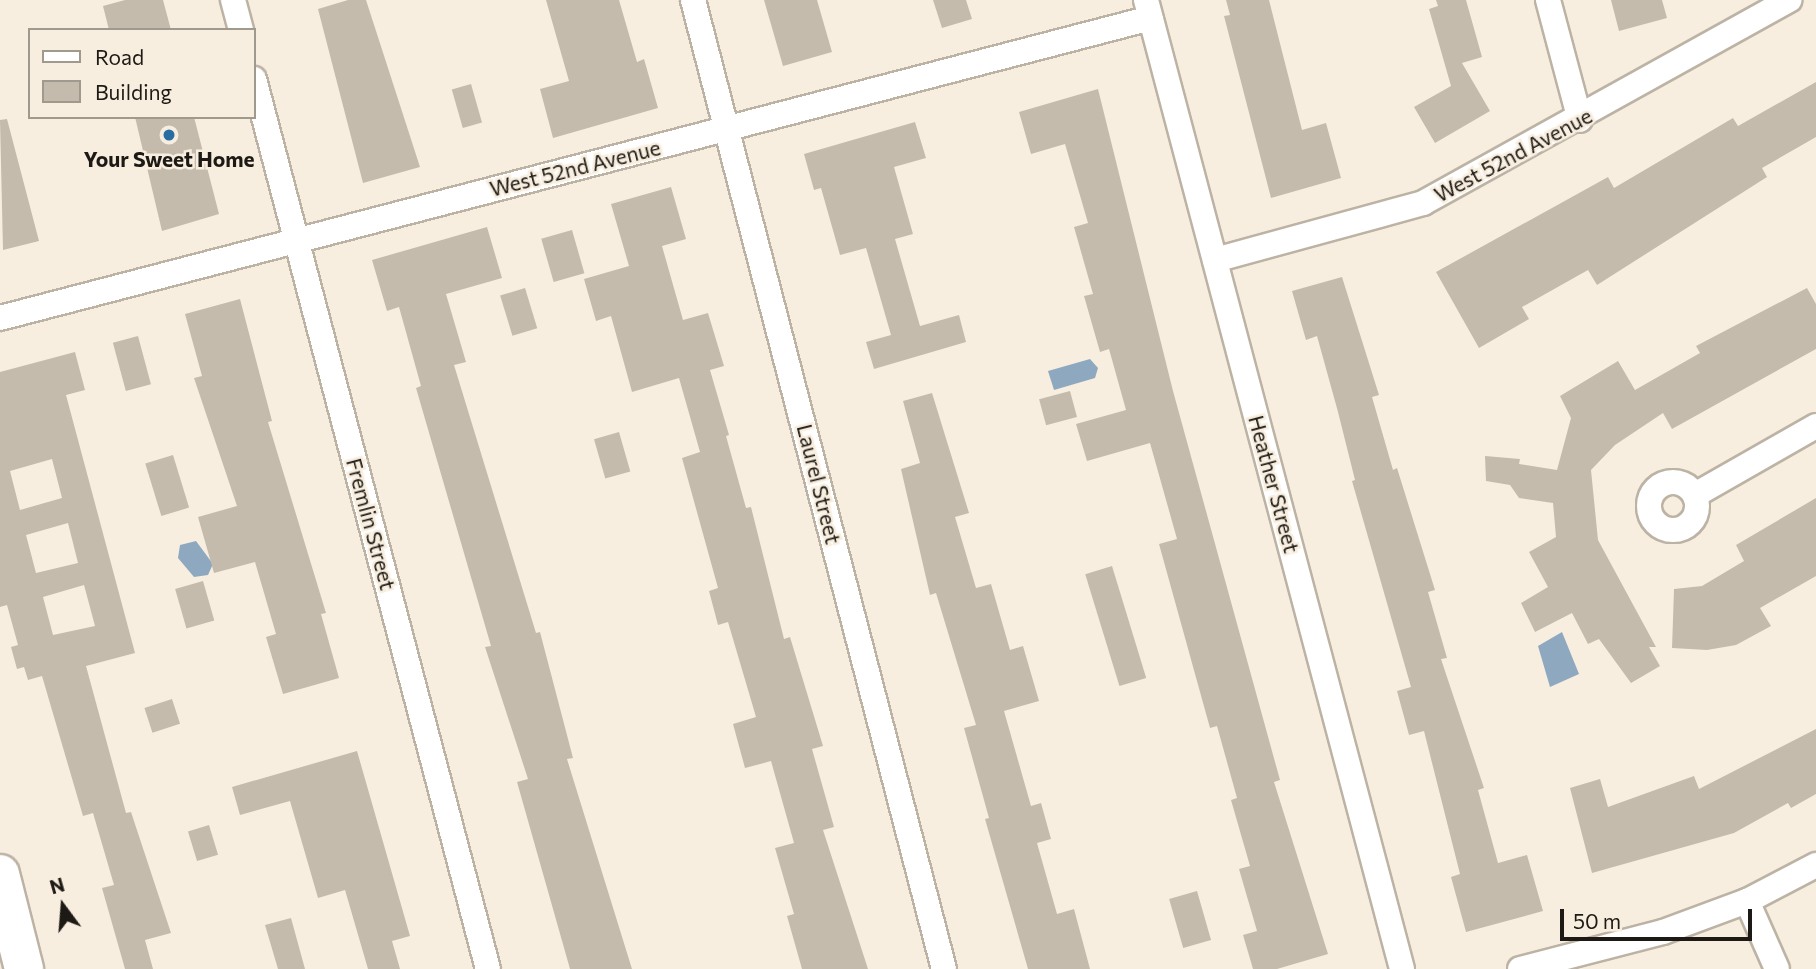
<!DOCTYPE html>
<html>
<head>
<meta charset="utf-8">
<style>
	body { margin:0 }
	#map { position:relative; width:1816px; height:969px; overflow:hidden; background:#f8eedf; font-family:Commissioner,sans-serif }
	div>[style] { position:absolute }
	.water>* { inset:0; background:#8ea8c0 }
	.building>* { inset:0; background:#c5bbad; transform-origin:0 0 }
	.roads { filter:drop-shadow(2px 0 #bcb3a5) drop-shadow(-2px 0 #bcb3a5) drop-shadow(0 2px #bcb3a5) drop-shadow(0 -2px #bcb3a5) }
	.minor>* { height:24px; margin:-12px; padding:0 12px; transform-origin:12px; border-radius:12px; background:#fff }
	.minor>.ring { margin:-12px; padding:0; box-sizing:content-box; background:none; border:24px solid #fff; border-radius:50% }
	.primary>* { height:38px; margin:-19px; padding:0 19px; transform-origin:19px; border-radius:19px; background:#fff }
	.dots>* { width:19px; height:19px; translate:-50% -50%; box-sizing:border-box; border:4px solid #f8eedf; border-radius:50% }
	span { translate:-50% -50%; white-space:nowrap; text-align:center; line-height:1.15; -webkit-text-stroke:5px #f8eedf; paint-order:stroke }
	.street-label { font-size:21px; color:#1d1a15 }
	.poi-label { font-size:21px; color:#1d1a15; font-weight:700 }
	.legend { position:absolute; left:28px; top:28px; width:228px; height:91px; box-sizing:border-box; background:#f8eedf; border:2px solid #a0998e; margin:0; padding:9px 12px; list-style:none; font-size:21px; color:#1d1a15 }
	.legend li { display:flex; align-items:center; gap:14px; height:35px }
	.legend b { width:35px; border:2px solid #a0998e }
	.north { position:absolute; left:28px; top:871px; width:70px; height:70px; -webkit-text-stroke:5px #f8eedf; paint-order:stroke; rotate:344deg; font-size:19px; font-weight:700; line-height:28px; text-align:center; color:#1d1a15 }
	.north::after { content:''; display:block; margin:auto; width:24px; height:32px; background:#1d1a15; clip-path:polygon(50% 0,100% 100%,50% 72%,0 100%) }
	.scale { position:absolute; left:1560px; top:909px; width:192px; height:32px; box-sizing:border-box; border:4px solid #1d1a15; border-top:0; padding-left:9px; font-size:21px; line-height:24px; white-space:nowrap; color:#1d1a15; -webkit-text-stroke:5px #f8eedf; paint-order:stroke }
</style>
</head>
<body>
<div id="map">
	<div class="water">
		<div style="clip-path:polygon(1090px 359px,1098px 368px,1095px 378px,1054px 390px,1048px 371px)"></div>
		<div style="clip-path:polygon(196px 541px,213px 564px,208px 575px,194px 577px,178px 558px,180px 545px)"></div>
		<div style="clip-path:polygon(1562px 632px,1579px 674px,1550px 687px,1538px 646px)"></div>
	</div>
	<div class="building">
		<div style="clip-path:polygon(125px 0,163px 0,171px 30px,109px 30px,103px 6px)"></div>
		<div style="clip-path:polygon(348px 0,366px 0,420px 167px,363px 183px,318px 9px)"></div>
		<div style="clip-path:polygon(546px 0,619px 0,637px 62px,644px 59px,658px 108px,553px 138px,540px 89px,569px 81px)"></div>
		<div style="clip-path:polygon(764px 0,817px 0,832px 52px,783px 66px)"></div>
		<div style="clip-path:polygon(933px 0,966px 0,972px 19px,942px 28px)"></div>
		<div style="clip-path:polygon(1226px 0,1269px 0,1302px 130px,1326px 123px,1341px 178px,1271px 198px,1224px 16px,1230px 15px)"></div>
		<div style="clip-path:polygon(1436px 0,1466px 0,1482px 57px,1462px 63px,1490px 111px,1435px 143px,1414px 107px,1451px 86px,1429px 9px,1438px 6px)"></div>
		<div style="clip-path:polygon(1611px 0,1662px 0,1667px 18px,1619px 31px)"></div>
		<div style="clip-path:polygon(1816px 82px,1816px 137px,1762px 168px,1767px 177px,1597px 285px,1588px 270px,1522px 307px,1529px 319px,1479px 348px,1436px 272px,1608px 177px,1614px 188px,1733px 118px,1738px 126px)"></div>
		<div style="left:471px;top:84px;width:40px;height:20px;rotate:74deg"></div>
		<div style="clip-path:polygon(1098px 89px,1173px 391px,1280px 780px,1274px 782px,1328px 954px,1277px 969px,1253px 969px,1243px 935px,1257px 931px,1239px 869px,1250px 866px,1231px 800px,1237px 798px,1217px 726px,1210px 728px,1159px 544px,1177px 539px,1150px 443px,1087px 461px,1076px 424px,1126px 410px,1109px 349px,1100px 352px,1084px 296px,1093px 294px,1074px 227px,1088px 223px,1065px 144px,1031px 154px,1019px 112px)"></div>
		<div style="clip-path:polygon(135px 117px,194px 117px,219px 214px,162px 231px)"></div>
		<div style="clip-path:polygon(7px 119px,39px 241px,3px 250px,0 120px)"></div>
		<div style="clip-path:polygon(915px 122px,926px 158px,894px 167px,913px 234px,895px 239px,920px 326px,959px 315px,966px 342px,874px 369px,866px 342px,891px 335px,866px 248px,840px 255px,821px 188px,814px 190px,804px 154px)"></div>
		<div style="clip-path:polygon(671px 187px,686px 239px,662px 246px,683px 320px,708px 313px,724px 366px,710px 370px,729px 435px,726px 436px,746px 508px,751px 507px,784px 639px,790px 637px,823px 746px,812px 749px,834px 827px,823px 830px,868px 969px,802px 969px,787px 916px,794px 914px,775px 848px,794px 843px,771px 761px,745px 768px,733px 724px,756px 717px,728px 622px,718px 625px,709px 591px,718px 588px,682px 458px,700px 452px,679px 378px,632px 392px,611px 316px,596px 321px,584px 279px,629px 266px,611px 204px)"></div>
		<div style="clip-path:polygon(487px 227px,502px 278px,446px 294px,466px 362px,454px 365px,536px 633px,540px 632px,573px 758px,567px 759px,632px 969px,570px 969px,517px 782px,528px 779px,485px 647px,491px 646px,416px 388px,421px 386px,399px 307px,387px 311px,372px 260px)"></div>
		<div style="left:572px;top:230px;width:45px;height:32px;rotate:74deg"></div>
		<div style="clip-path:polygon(1342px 277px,1379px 395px,1372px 397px,1393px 470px,1397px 468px,1435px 590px,1428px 592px,1447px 658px,1441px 659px,1484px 788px,1478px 790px,1498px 863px,1527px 855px,1543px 911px,1466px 932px,1451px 877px,1460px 874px,1424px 731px,1409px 735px,1397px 691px,1411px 687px,1352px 481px,1355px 480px,1338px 412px,1317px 336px,1306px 340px,1292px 291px)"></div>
		<div style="left:525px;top:288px;width:42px;height:26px;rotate:73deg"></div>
		<div style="clip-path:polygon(1807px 288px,1816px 304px,1816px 349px,1672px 429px,1663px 413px,1615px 445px,1591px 470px,1598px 540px,1656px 647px,1649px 647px,1660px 666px,1631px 683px,1599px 639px,1588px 644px,1572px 613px,1535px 632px,1521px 603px,1548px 587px,1529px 552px,1556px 537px,1553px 503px,1519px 498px,1510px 485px,1486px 481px,1485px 456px,1520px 459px,1519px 464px,1557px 470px,1571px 418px,1560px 396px,1618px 361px,1635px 390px,1700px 353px,1696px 346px)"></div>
		<div style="clip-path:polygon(240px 299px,272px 421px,268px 422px,326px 613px,321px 614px,339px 678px,283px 694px,266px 637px,276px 634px,255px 562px,214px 573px,198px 517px,237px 506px,194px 378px,202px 376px,185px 314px)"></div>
		<div style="left:138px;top:336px;width:50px;height:26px;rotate:75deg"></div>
		<div style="clip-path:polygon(evenodd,75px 352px,85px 390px,66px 395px,135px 653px,86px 666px,126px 813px,131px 812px,171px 933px,145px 940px,153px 969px,125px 969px,102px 888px,114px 885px,93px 813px,83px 816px,42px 676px,28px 680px,24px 667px,17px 669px,11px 647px,18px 645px,7px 605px,0 607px,0 372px,75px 352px,52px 459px,62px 498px,20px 510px,10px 471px,52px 459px,75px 352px,68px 523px,78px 563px,36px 573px,26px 535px,68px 523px,75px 352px,84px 585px,95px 626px,53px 635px,43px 597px,84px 585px)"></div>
		<div style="left:1070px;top:391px;width:27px;height:32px;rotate:75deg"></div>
		<div style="clip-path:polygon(932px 393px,969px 513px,955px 517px,976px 588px,991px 584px,1010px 650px,1023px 646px,1039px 701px,1004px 711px,1031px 806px,1041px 803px,1051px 839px,1037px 843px,1057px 914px,1074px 909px,1090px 969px,1028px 969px,985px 819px,989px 818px,964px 728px,976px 725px,936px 593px,930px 595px,901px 469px,920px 463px,903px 401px)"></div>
		<div style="left:619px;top:432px;width:41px;height:26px;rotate:74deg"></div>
		<div style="left:173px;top:455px;width:55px;height:29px;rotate:73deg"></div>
		<div style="clip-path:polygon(1816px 498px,1816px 576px,1760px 608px,1771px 626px,1736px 645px,1707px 650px,1672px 648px,1674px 589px,1702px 586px,1744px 561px,1736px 545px)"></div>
		<div style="left:1112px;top:566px;width:117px;height:28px;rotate:73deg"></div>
		<div style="left:203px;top:581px;width:41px;height:29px;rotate:74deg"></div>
		<div style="left:172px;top:699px;width:26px;height:29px;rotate:72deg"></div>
		<div style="clip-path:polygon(1816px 729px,1816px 794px,1791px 808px,1788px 803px,1734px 833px,1592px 873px,1570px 788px,1600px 779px,1608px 807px,1694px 776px,1699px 789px)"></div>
		<div style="clip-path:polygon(357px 751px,410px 936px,392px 941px,400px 969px,368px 969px,345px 890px,318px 898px,290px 801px,240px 815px,232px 787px)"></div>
		<div style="left:209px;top:825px;width:31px;height:22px;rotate:73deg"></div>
		<div style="left:1197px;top:891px;width:51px;height:29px;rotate:74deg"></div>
		<div style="clip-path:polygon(291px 918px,305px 969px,278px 969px,265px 925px)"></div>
	</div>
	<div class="roads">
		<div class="minor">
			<div style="left:233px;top:0;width:31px;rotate:75deg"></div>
			<div style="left:693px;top:0;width:1001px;rotate:75.48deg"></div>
			<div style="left:1146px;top:0;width:1002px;rotate:75.2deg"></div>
			<div style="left:1548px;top:0;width:124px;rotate:75.1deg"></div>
			<div style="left:254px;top:79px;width:920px;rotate:75.27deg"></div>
			<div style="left:1215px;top:260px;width:216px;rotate:-15.3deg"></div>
			<div style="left:1423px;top:203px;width:419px;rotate:-29deg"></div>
			<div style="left:0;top:318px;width:1189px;rotate:-14.61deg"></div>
			<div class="ring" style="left:1649px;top:482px;width:24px;height:24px"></div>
			<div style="left:1695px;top:495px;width:139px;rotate:-29.7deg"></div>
			<div style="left:1747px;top:901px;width:74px;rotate:66.2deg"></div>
			<div style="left:1520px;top:969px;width:148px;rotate:-14.5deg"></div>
			<div style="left:1663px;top:932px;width:90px;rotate:-20.3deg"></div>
			<div style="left:1747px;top:901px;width:78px;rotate:-27.6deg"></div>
		</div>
		<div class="primary">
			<div style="left:0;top:874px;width:98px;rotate:75.8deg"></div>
		</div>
	</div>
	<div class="dots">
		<div style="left:169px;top:135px;background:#296ea3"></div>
	</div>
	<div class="street-label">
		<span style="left:1513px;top:155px;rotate:-28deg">West 52nd Avenue</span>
		<span style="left:575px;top:168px;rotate:-14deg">West 52nd Avenue</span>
		<span style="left:819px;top:484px;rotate:76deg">Laurel Street</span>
		<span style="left:1274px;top:484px;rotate:75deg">Heather Street</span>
		<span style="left:371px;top:524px;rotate:75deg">Fremlin Street</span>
	</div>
	<div class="poi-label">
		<span style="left:169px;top:159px">Your Sweet Home</span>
	</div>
	<ul class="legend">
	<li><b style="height:9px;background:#fff"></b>Road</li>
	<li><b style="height:19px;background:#c5bbad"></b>Building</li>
	</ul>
	<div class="north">N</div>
	<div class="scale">50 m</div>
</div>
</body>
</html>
